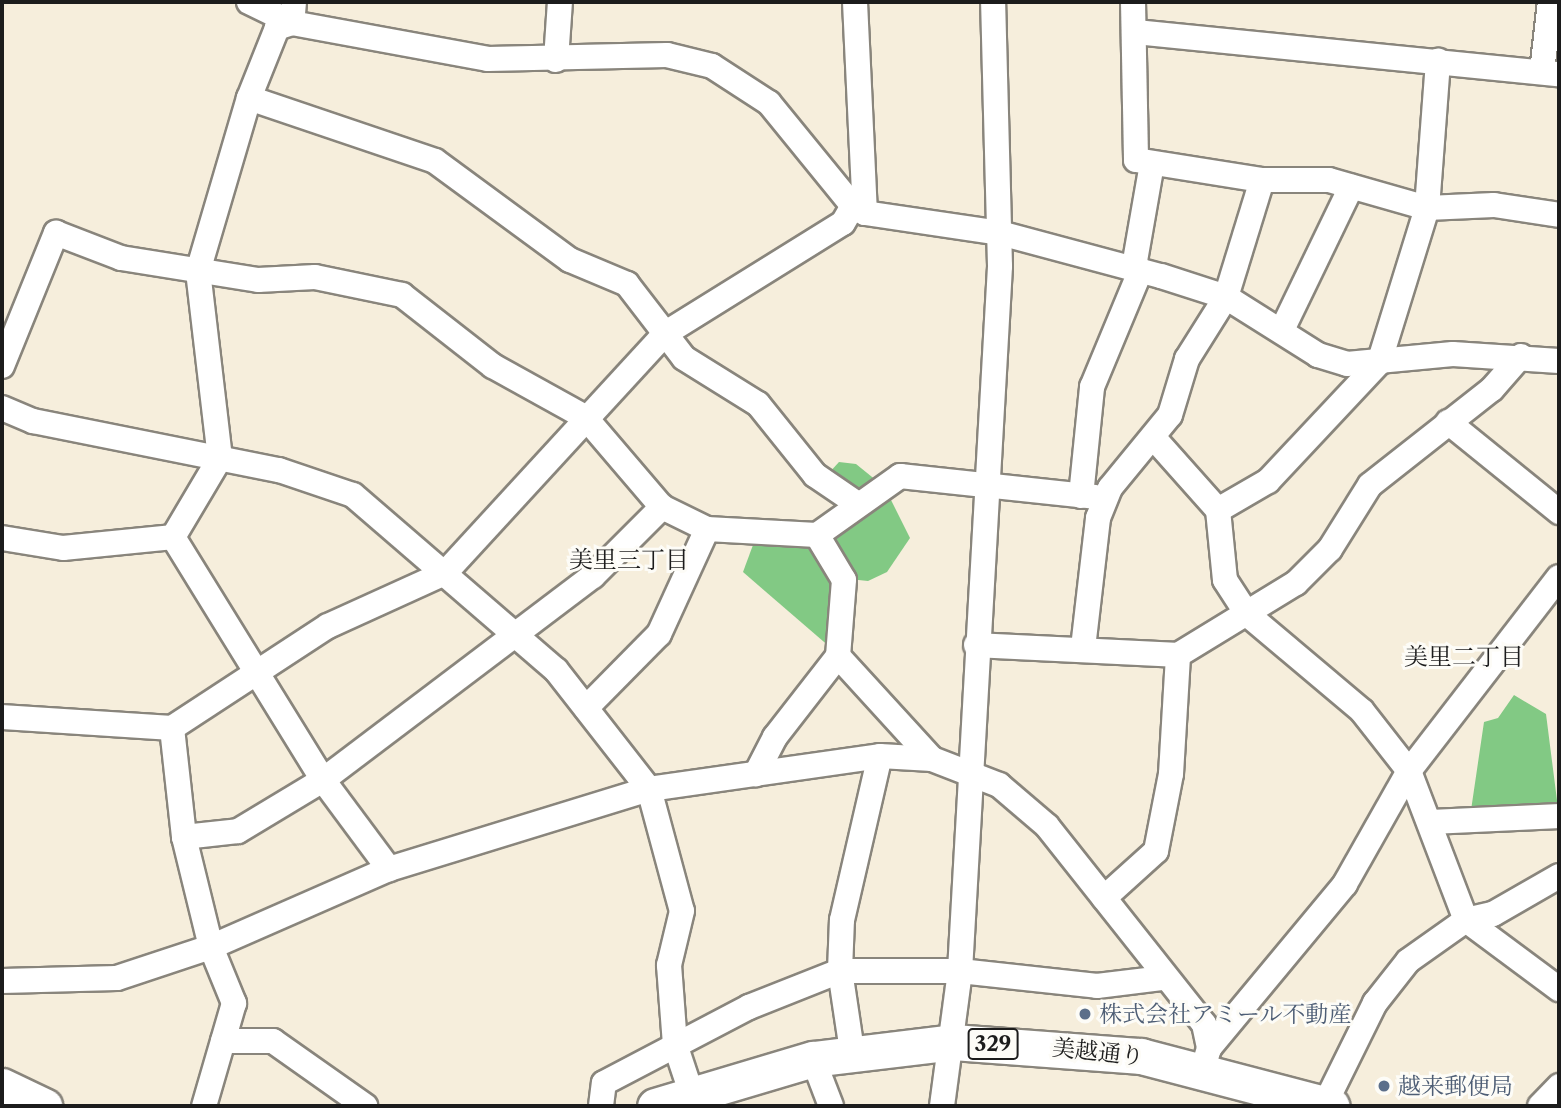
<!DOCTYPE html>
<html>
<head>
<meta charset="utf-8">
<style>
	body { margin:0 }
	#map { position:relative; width:1561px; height:1108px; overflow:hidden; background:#f6eedc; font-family:"Libre Caslon Text","Noto Serif JP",serif }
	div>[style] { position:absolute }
	.green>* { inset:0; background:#82c984 }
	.roads { filter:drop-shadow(2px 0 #89857c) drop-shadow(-2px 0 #89857c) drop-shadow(0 2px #89857c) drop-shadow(0 -2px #89857c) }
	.minor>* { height:24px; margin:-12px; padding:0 12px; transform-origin:12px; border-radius:12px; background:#fff }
	.highway>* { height:35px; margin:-17.5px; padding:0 17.5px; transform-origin:17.5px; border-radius:17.5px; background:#fff }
	.dots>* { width:19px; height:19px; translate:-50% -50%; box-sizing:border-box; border:4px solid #fdfcf7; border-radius:50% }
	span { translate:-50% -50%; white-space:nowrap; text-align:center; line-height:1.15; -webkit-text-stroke:6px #fdfcf7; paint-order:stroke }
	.shield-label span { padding:2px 5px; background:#fdfcf7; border:2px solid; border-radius:5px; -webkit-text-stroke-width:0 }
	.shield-label { font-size:21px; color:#1c1c1c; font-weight:700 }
	.service-label { font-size:23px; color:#4e5e75 }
	.left { translate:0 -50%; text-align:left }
	.street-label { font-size:23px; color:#1c1c1c }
	.neighbourhood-label { font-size:24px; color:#1c1c1c }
	.frame { position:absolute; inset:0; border:4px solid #1c1c1c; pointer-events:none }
</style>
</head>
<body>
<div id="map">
	<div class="green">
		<div style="clip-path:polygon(839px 462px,856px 464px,877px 481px,855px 495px,828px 474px)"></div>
		<div style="clip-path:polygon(887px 492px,910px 538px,887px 572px,868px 581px,849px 579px,827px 539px)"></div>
		<div style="clip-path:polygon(760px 526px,813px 540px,838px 582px,831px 648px,743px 572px)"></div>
		<div style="clip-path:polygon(1514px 695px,1546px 714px,1559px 816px,1470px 817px,1484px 722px,1498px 718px)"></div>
	</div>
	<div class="roads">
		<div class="minor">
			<div style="left:249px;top:2px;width:48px;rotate:26deg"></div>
			<div style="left:292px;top:23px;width:199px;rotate:10.4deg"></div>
			<div style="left:488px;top:59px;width:179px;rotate:-1.3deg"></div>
			<div style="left:667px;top:55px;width:46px;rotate:13.7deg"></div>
			<div style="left:712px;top:66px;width:68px;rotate:33deg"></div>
			<div style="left:769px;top:103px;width:133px;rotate:50.8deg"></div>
			<div style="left:294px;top:2px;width:21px;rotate:95deg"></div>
			<div style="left:292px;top:23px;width:16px;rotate:162deg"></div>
			<div style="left:277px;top:28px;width:75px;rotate:111.8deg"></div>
			<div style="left:249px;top:98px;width:180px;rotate:106.4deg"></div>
			<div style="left:198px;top:271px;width:188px;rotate:83.3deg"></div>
			<div style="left:220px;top:458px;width:92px;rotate:120.7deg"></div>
			<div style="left:173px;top:537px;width:286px;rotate:58.3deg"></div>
			<div style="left:323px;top:780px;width:111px;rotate:53.4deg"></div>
			<div style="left:855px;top:2px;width:211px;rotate:87.3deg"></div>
			<div style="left:1133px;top:2px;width:158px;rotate:88.9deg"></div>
			<div style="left:1136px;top:160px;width:128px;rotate:9deg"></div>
			<div style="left:1262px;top:180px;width:67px"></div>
			<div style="left:1329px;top:180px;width:102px;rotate:15.9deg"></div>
			<div style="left:1427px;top:208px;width:67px;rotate:-2.6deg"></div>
			<div style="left:1494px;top:205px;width:66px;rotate:8.7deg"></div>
			<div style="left:1135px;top:32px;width:426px;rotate:5.7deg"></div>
			<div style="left:556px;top:60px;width:58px;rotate:-86.1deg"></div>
			<div style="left:1542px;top:72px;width:70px;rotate:-83.5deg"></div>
			<div style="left:249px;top:98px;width:196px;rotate:18.7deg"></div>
			<div style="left:435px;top:161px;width:167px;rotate:36.3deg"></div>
			<div style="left:570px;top:260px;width:62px;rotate:22.8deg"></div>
			<div style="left:627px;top:284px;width:93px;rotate:52.4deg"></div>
			<div style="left:684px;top:358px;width:87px;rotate:31.9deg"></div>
			<div style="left:758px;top:404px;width:91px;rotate:51.2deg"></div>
			<div style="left:815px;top:475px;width:50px;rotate:34.3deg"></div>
			<div style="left:1282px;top:330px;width:159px;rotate:-64.2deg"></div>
			<div style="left:2px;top:366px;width:144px;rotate:-67.9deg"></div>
			<div style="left:56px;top:233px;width:70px;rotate:21deg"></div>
			<div style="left:121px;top:258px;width:139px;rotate:9.1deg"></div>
			<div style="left:258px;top:280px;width:57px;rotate:-3deg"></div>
			<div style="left:315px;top:277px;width:89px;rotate:11.7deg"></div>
			<div style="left:402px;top:295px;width:115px;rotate:38deg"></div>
			<div style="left:493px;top:366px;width:105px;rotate:29deg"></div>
			<div style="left:585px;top:417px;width:118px;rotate:49.5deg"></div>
			<div style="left:662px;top:507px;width:50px;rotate:26.1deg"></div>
			<div style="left:707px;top:529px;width:110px;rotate:3.1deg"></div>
			<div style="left:817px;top:535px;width:52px;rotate:59deg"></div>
			<div style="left:844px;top:580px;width:76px;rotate:94.5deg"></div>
			<div style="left:838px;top:656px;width:103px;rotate:127.9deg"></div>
			<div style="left:775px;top:737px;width:42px;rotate:117.2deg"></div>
			<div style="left:2px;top:408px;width:34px;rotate:23deg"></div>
			<div style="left:33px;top:421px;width:251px;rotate:11.3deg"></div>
			<div style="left:279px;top:470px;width:78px;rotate:18.7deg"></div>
			<div style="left:353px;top:495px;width:268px;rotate:40.8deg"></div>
			<div style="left:556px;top:670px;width:151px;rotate:52deg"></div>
			<div style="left:649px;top:789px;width:126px;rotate:74.9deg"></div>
			<div style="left:682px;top:911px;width:56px;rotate:103.5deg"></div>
			<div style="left:669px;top:965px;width:79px;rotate:85.7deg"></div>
			<div style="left:675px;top:1044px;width:54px;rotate:71.6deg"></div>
			<div style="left:1448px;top:422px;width:143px;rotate:39deg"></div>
			<div style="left:1153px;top:437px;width:98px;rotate:48.3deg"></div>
			<div style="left:1218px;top:510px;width:70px;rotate:84.3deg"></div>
			<div style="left:1225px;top:580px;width:40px;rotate:57.1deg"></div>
			<div style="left:1247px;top:614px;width:150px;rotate:40.1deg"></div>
			<div style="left:1362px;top:711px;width:76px;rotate:51.9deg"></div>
			<div style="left:1409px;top:771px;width:160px;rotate:69.1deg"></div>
			<div style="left:1466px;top:920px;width:116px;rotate:36.6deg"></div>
			<div style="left:1081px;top:496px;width:110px;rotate:-84.2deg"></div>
			<div style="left:1092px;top:387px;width:122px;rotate:-67.4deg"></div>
			<div style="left:1139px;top:274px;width:14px;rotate:-107deg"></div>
			<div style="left:1135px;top:261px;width:98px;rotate:-80.1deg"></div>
			<div style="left:1218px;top:510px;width:58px;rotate:-30.1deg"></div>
			<div style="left:1268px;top:481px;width:162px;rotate:-46.8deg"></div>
			<div style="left:1379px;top:363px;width:162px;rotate:-72.8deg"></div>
			<div style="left:1427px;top:208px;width:148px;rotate:-85.7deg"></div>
			<div style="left:817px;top:535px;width:102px;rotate:-35.4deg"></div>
			<div style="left:900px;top:476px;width:196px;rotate:6.1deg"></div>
			<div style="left:2px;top:538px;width:62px;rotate:9.3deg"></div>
			<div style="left:63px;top:548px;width:111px;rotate:-5.7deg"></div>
			<div style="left:976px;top:645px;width:202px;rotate:2.8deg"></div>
			<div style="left:1178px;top:655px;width:138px;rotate:-31.4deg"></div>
			<div style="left:1296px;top:583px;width:48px;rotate:-45deg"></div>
			<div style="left:1330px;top:549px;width:75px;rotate:-58deg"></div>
			<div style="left:1370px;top:485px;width:155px;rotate:-38.2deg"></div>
			<div style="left:1492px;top:389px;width:44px;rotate:-48.7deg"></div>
			<div style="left:1083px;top:648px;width:131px;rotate:-83.4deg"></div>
			<div style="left:1098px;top:518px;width:32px;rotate:-68deg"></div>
			<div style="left:1110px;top:488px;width:94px;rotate:-50.6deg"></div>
			<div style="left:1170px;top:415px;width:59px;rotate:-73.1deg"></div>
			<div style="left:1187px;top:359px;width:73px;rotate:-57.8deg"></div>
			<div style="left:1226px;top:297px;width:122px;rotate:-72.9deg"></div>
			<div style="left:838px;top:656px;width:139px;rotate:47.6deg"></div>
			<div style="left:586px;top:708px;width:104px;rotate:-45.4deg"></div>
			<div style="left:659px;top:634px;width:115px;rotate:-65.4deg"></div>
			<div style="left:2px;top:717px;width:170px;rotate:3.7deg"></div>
			<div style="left:172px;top:728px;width:186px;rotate:-33.2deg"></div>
			<div style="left:328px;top:626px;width:128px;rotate:-24.4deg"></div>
			<div style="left:445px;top:573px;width:326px;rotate:-47.4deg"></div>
			<div style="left:666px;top:333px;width:208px;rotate:-31.9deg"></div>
			<div style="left:843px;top:223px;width:20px;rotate:-60deg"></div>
			<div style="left:853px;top:206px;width:14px;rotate:30deg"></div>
			<div style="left:865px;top:213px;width:136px;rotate:8.4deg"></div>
			<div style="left:1000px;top:233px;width:167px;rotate:15deg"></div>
			<div style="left:1161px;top:276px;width:68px;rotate:17.9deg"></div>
			<div style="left:1226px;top:297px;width:109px;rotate:32.2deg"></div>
			<div style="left:1318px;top:355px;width:30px;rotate:17deg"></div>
			<div style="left:1347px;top:364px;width:106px;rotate:-5.4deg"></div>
			<div style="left:1453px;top:354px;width:106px;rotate:3.8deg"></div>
			<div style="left:172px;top:728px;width:110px;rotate:83.7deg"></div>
			<div style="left:184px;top:837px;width:113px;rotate:76.2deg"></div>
			<div style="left:211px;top:947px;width:61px;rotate:67.7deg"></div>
			<div style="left:234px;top:1003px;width:107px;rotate:106.2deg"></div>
			<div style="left:1432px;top:822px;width:127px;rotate:-2.7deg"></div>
			<div style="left:184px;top:837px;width:54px;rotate:-6.3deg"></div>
			<div style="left:238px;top:831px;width:99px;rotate:-31deg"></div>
			<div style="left:323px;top:780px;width:338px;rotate:-37.1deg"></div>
			<div style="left:593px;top:576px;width:98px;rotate:-45deg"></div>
			<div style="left:1104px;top:898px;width:70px;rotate:-42.1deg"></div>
			<div style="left:1156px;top:851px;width:78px;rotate:-79deg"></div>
			<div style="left:1171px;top:774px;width:119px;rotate:-86.6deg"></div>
			<div style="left:2px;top:981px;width:115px;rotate:-1.5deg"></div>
			<div style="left:117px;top:978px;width:99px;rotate:-18.3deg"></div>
			<div style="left:211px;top:947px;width:194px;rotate:-23.7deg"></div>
			<div style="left:389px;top:869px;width:272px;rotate:-17.1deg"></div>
			<div style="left:649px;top:789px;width:233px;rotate:-8.1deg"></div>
			<div style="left:880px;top:756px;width:52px;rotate:3.3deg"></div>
			<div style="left:932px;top:759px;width:72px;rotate:21.2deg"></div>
			<div style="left:999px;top:785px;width:63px;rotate:40.5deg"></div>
			<div style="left:1047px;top:826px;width:253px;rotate:51.6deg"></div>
			<div style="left:1204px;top:1024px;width:25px;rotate:78deg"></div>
			<div style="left:1209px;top:1048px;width:22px;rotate:106deg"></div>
			<div style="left:223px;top:1041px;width:50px"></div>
			<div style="left:273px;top:1041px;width:113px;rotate:35.2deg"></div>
			<div style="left:1209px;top:1048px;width:213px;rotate:-50.3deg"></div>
			<div style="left:1345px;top:884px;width:130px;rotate:-60.5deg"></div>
			<div style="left:1409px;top:771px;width:245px;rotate:-52.3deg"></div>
			<div style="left:852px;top:1051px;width:81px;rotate:-98.5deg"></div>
			<div style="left:840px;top:971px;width:51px;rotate:-87.8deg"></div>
			<div style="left:842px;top:920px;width:168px;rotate:-77deg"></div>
			<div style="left:813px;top:1059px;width:50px;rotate:69deg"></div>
			<div style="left:1325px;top:1104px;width:113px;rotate:-63.7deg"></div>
			<div style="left:1375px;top:1003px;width:53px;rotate:-51.8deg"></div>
			<div style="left:1408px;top:961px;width:71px;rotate:-35.3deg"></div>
			<div style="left:1466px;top:920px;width:28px;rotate:-13deg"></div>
			<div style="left:1493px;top:914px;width:76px;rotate:-29.9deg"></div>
			<div style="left:601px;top:1106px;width:23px;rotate:-83deg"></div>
			<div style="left:604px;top:1083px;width:164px;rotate:-27.7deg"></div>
			<div style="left:749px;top:1007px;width:98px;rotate:-21.6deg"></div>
			<div style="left:840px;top:971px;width:120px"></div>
			<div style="left:960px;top:971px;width:138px;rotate:6.2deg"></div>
			<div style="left:1097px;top:986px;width:65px;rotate:-7deg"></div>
			<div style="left:942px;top:1106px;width:136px;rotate:-82.4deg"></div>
			<div style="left:960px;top:971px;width:706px;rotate:-86.75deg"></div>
			<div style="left:1000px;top:266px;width:264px;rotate:-91.5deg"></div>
			<div style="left:1540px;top:1106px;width:28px;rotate:-46deg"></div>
		</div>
		<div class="highway">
			<div style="left:2px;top:1086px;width:47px;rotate:25.5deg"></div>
			<div style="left:655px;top:1106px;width:165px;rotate:-16.6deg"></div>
			<div style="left:813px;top:1059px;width:141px;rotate:-6.9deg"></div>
			<div style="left:953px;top:1042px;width:189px;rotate:4.3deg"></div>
			<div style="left:1141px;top:1056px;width:197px;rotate:14.7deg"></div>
		</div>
	</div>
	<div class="dots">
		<div style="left:1085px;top:1014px;background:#5c6f8a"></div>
		<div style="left:1384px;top:1086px;background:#5c6f8a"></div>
	</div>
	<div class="shield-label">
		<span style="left:993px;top:1044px">329</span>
	</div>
	<div class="service-label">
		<span class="left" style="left:1099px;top:1014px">株式会社アミール不動産</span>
		<span class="left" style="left:1398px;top:1086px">越来郵便局</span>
	</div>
	<div class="street-label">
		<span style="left:1098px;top:1052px;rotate:6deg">美越通り</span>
	</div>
	<div class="neighbourhood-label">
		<span style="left:629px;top:560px">美里三丁目</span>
		<span style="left:1464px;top:657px">美里二丁目</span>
	</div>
	<div class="frame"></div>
</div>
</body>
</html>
